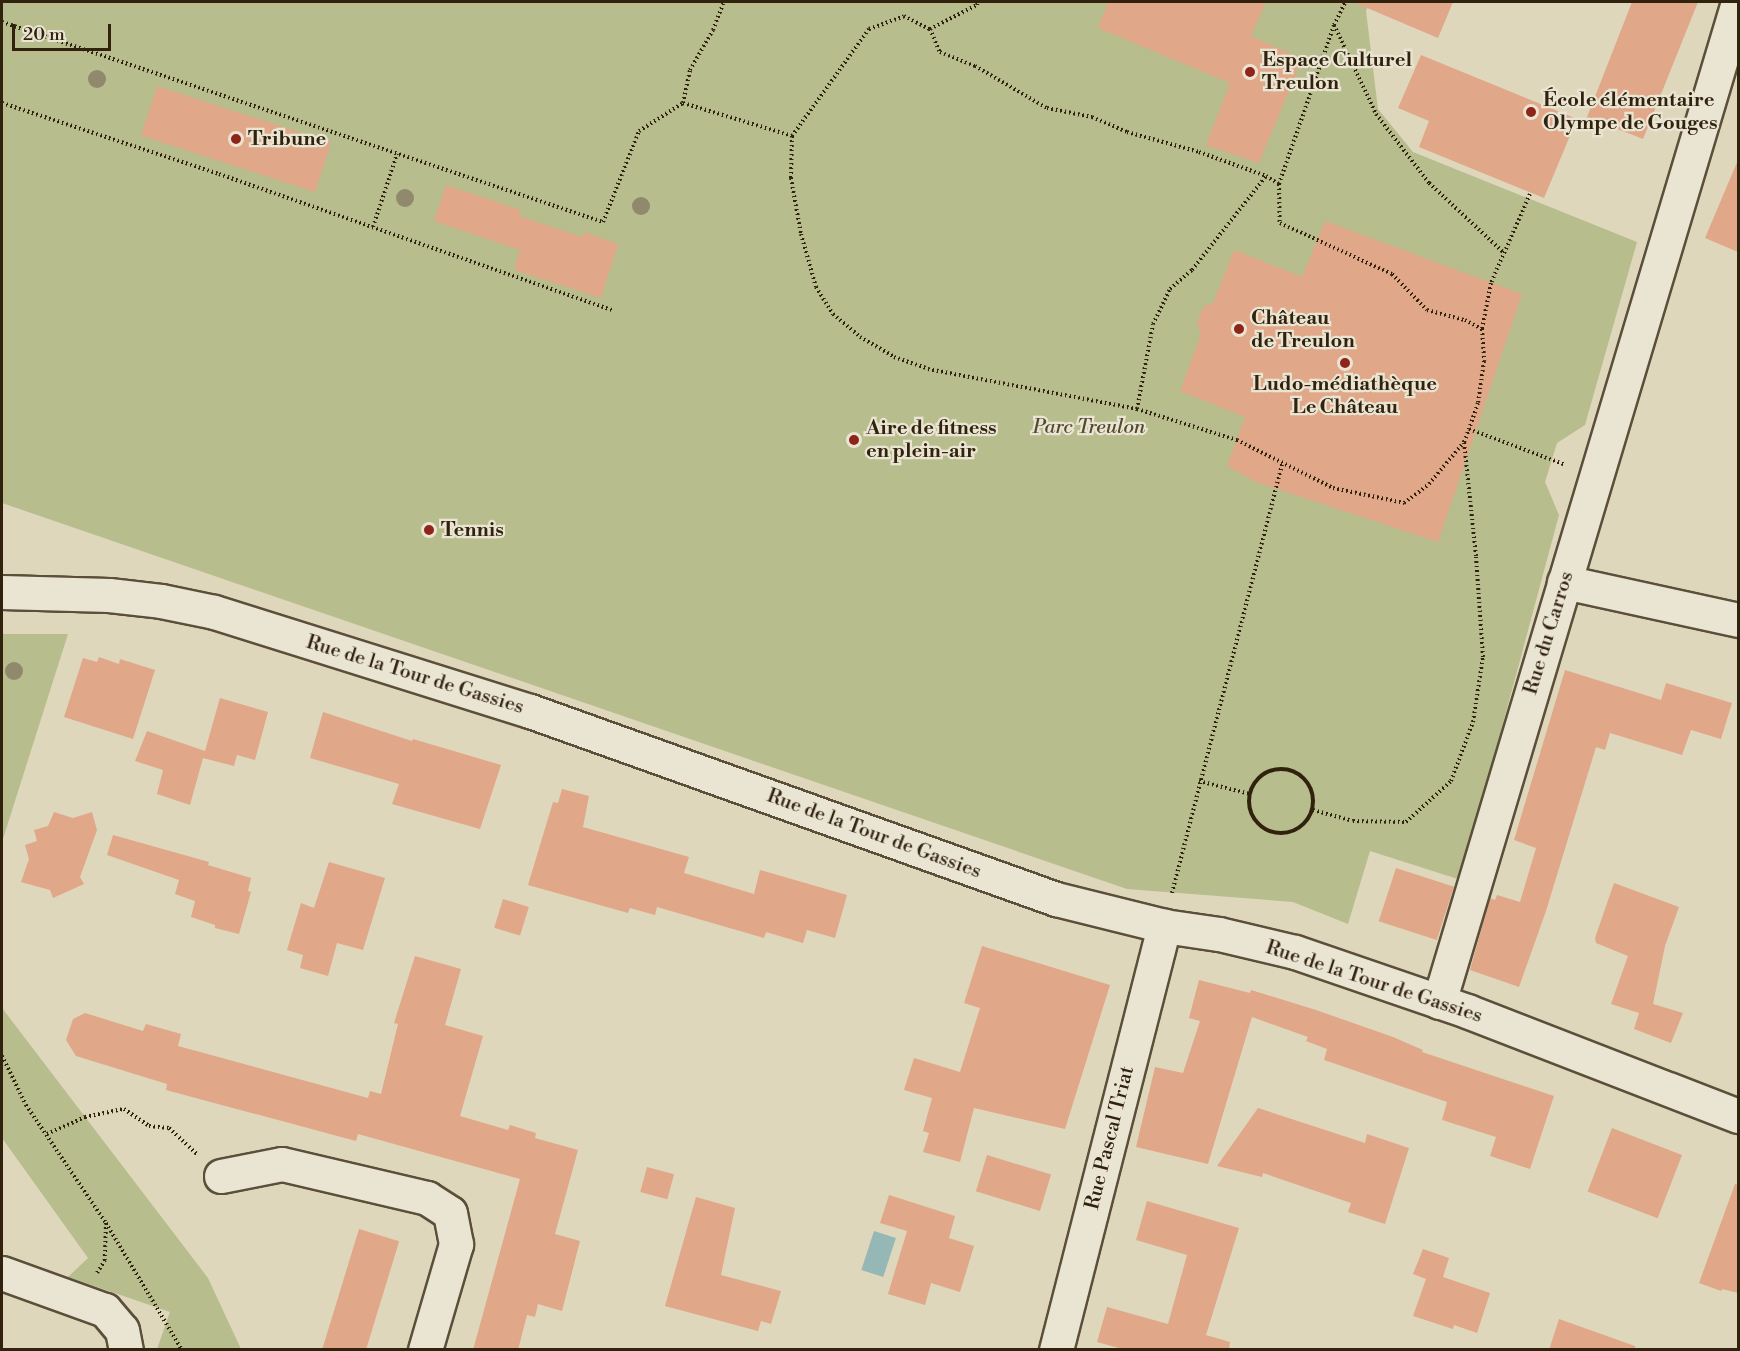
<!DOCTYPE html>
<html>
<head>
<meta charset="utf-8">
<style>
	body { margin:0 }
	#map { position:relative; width:1740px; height:1351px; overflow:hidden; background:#dfd7bc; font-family:"Libre Bodoni",serif }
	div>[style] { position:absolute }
	.green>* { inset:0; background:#b7bd8d }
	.water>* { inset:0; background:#95b8b7; transform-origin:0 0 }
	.building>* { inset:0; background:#e0a788; transform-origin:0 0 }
	.path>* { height:4px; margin-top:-2px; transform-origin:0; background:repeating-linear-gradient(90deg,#31220e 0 1.5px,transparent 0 4.5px) }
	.path>.ring { margin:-2px; padding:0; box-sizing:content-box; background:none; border:4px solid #31220e; border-radius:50% }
	.roads { filter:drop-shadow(2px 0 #5c4f3a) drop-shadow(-2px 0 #5c4f3a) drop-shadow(0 2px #5c4f3a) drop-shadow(0 -2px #5c4f3a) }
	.minor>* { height:33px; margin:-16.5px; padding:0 16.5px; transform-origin:16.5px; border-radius:16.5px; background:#eae5d3 }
	.trees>* { width:18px; height:18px; margin:-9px; border-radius:50%; background:#91896e }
	.dots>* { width:16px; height:16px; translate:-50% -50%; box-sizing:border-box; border:3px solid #eae5d3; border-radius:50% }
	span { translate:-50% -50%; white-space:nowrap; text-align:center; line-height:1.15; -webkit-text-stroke:4.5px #eae5d3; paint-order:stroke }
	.poi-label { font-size:20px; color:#31220e; font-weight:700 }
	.left { translate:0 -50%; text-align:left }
	.park-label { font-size:20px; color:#52492e; font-style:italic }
	.street-label { font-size:20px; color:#31220e }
	.frame { position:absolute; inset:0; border:3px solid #31220e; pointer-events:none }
	.scale { position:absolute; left:12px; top:24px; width:99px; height:27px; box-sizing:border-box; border:3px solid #31220e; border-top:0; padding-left:8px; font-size:18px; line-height:21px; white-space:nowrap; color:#31220e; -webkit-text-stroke:4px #eae5d3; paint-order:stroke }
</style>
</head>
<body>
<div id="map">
	<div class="green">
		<div style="clip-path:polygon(2px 2px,1369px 2px,1366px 11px,1378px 109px,1413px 152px,1637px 242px,1585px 425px,1557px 443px,1545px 482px,1559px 515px,1461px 880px,1370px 851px,1348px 924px,1293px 902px,1127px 889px,2px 503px)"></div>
		<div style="clip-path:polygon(2px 634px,68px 634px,2px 842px)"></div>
		<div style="clip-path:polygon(2px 1008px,208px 1278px,241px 1349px,157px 1349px,170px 1312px,68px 1277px,88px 1258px,2px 1138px)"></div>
	</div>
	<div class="water">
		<div style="left:874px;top:1231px;width:23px;height:41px;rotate:18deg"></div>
	</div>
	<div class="building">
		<div style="clip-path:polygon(1108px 2px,1266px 2px,1251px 36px,1302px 59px,1259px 163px,1206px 145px,1230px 83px,1098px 28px)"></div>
		<div style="clip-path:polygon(1353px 2px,1453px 2px,1438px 38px)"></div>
		<div style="clip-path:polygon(1632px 2px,1698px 2px,1643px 139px,1587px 117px)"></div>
		<div style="clip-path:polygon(1421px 55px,1577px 119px,1544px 198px,1419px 147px,1429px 121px,1398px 108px)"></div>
		<div style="left:157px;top:86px;width:183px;height:52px;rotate:18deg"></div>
		<div style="clip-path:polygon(1738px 160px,1738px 252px,1705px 238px)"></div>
		<div style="clip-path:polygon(446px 185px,521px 210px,519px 216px,582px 237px,584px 232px,618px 244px,601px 298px,514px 270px,520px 250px,434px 221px)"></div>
		<div style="clip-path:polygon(1325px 221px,1522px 294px,1438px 542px,1256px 482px,1227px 466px,1245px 417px,1180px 391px,1201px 334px,1197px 324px,1203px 307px,1213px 303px,1234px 250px,1302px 277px)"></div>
		<div style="clip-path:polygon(99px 657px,119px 664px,120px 659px,155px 670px,133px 739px,64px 717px,83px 658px,97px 662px)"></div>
		<div style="clip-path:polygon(1565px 670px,1661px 700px,1666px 683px,1732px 703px,1721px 739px,1691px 730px,1682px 755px,1610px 733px,1605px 750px,1596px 747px,1546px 911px,1519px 987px,1470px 970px,1490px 898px,1495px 900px,1497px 895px,1520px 902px,1536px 848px,1514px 840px)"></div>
		<div style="clip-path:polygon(220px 698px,268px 712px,255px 760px,237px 755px,234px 766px,203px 758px,190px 805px,157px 794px,163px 770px,135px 761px,147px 731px,205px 751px)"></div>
		<div style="clip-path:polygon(323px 712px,412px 741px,413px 739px,501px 765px,480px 829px,392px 804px,399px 784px,310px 758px)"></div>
		<div style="clip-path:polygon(562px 789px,589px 796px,583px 827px,689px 857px,684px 873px,754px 894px,760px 870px,847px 895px,835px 938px,807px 930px,803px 943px,766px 932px,764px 938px,657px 907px,655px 915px,630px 908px,628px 913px,528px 885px,553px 802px,558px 803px)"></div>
		<div style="clip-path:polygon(54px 812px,73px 818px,92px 812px,97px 830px,80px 877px,84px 884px,53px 898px,50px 890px,21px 882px,29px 859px,25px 845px,37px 841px,34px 830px,48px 826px)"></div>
		<div style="clip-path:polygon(113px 835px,209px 862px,208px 865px,251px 878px,248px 891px,251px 892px,239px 934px,215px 928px,215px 925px,191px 917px,195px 901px,175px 894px,179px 880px,107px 855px)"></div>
		<div style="clip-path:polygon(329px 862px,385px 878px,363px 950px,337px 943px,328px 976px,300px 968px,303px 955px,287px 950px,301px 903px,314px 908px)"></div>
		<div style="left:1396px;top:868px;width:61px;height:56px;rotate:18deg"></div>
		<div style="clip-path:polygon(1614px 883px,1679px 907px,1665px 946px,1653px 1004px,1683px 1013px,1671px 1043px,1634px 1029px,1639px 1013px,1611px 1004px,1628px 956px,1596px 943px,1595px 938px)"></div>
		<div style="left:503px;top:899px;width:27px;height:30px;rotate:17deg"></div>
		<div style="clip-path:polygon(982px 946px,1110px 985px,1065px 1129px,974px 1108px,960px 1162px,923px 1152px,929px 1133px,923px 1131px,932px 1098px,904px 1090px,914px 1058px,960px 1072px,980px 1008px,964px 1003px)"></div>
		<div style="clip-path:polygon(415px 956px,461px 969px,445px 1025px,483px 1036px,460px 1116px,508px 1130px,510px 1125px,536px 1133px,535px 1138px,578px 1150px,555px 1234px,580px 1241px,562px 1311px,538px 1304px,535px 1317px,527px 1315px,518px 1350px,473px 1350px,520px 1179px,358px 1134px,356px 1141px,166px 1090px,167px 1084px,76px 1056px,66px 1040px,73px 1019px,85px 1013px,143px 1031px,146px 1024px,181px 1034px,178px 1046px,368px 1098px,370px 1091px,381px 1094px,398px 1024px,394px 1023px)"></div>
		<div style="clip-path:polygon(1199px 980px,1250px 993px,1251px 990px,1316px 1010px,1393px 1037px,1423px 1050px,1422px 1052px,1554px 1096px,1530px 1169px,1490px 1156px,1496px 1137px,1442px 1120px,1447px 1102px,1324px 1060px,1327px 1049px,1306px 1041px,1308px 1037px,1252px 1017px,1208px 1164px,1136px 1147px,1155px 1067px,1183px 1073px,1200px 1021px,1189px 1018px)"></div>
		<div style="clip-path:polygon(1258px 1108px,1365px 1143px,1367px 1134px,1409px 1148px,1385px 1224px,1348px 1212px,1351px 1203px,1263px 1173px,1262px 1177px,1217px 1166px)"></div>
		<div style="left:1612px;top:1128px;width:75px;height:68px;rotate:21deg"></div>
		<div style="left:987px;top:1155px;width:67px;height:38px;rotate:17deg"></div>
		<div style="left:647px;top:1167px;width:28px;height:26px;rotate:15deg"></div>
		<div style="clip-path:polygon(1735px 1184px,1738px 1185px,1738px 1293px,1722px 1289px,1721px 1291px,1699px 1283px)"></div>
		<div style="clip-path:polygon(889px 1195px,955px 1216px,949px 1238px,974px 1246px,960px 1292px,931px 1283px,925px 1305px,888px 1294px,907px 1231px,880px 1223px)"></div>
		<div style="clip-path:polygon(696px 1197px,735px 1208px,721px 1275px,781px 1291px,771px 1324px,761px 1321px,758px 1331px,665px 1306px)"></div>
		<div style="clip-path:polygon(1147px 1201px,1239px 1228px,1206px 1335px,1230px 1342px,1229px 1350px,1126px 1350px,1097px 1342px,1107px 1307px,1168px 1324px,1187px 1255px,1136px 1240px)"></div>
		<div style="left:359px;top:1229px;width:42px;height:126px;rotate:17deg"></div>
		<div style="clip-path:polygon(1423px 1249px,1449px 1258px,1443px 1277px,1490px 1293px,1477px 1333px,1454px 1325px,1453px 1329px,1413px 1316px,1426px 1279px,1413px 1274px)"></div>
		<div style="clip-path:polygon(1559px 1319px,1635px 1346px,1635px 1350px,1549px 1350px)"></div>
	</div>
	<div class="path">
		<div style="left:2px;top:22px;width:633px;rotate:18.41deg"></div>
		<div style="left:603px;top:222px;width:98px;rotate:-68.4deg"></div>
		<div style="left:639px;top:131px;width:52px;rotate:-32.5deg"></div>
		<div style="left:683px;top:103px;width:34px;rotate:-78deg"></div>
		<div style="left:690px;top:70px;width:46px;rotate:-60.1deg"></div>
		<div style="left:713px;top:30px;width:30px;rotate:-69deg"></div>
		<div style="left:1334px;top:25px;width:98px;rotate:64.7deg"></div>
		<div style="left:1376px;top:114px;width:87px;rotate:52.5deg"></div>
		<div style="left:1429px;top:183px;width:103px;rotate:43deg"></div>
		<div style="left:930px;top:29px;width:53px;rotate:-27.1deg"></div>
		<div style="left:977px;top:5px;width:3px;rotate:-72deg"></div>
		<div style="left:2px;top:103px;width:228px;rotate:18.1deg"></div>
		<div style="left:219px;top:174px;width:416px;rotate:19.1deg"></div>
		<div style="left:683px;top:103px;width:114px;rotate:16.8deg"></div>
		<div style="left:792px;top:136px;width:132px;rotate:-54.3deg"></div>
		<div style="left:869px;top:29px;width:37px;rotate:-20deg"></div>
		<div style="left:904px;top:16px;width:29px;rotate:27deg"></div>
		<div style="left:930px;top:29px;width:25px;rotate:67deg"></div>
		<div style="left:940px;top:52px;width:38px;rotate:22deg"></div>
		<div style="left:975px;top:66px;width:83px;rotate:30.3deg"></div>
		<div style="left:1047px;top:108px;width:46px;rotate:11.3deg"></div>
		<div style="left:1092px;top:117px;width:38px;rotate:23deg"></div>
		<div style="left:1127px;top:132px;width:75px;rotate:15.5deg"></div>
		<div style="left:1199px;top:152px;width:71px;rotate:19.7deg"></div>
		<div style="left:1266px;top:176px;width:15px;rotate:32deg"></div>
		<div style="left:1279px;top:184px;width:39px;rotate:89deg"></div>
		<div style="left:1280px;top:223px;width:123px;rotate:24.5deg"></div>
		<div style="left:1392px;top:274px;width:50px;rotate:45.8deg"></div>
		<div style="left:1427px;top:310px;width:39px;rotate:15deg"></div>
		<div style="left:1465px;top:320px;width:19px;rotate:28deg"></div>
		<div style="left:792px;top:136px;width:42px;rotate:91.4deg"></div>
		<div style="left:791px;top:178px;width:57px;rotate:79.9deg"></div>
		<div style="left:801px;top:234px;width:55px;rotate:74.2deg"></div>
		<div style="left:816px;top:287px;width:32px;rotate:58deg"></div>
		<div style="left:833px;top:314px;width:35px;rotate:40deg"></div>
		<div style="left:860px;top:337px;width:39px;rotate:30deg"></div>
		<div style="left:894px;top:357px;width:36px;rotate:19deg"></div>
		<div style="left:928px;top:369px;width:213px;rotate:10.8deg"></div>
		<div style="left:1137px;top:409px;width:105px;rotate:17.2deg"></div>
		<div style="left:1237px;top:440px;width:107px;rotate:26.6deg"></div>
		<div style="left:1333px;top:488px;width:73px;rotate:11.9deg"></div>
		<div style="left:1404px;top:503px;width:31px;rotate:-37deg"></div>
		<div style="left:1429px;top:484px;width:55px;rotate:-50.2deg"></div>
		<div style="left:1464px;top:442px;width:14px;rotate:-69deg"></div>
		<div style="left:1279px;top:184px;width:168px;rotate:-70.9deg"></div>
		<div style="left:1334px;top:25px;width:25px;rotate:-64deg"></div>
		<div style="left:1530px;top:194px;width:97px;rotate:113.7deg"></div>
		<div style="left:1491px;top:283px;width:47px;rotate:101.1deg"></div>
		<div style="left:1482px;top:329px;width:32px;rotate:86deg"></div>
		<div style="left:1484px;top:361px;width:42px;rotate:98.1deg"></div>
		<div style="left:1478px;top:403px;width:28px;rotate:109deg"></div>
		<div style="left:1469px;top:429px;width:103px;rotate:20.4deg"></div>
		<div style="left:373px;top:227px;width:77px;rotate:-71.8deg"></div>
		<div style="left:1137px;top:409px;width:86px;rotate:-79.3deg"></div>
		<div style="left:1153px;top:324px;width:39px;rotate:-64deg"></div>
		<div style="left:1170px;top:289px;width:29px;rotate:-41deg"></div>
		<div style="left:1192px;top:270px;width:120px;rotate:-51.8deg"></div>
		<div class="ring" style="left:1249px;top:769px;width:60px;height:60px"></div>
		<div style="left:1199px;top:781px;width:53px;rotate:14.3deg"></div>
		<div style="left:1313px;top:810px;width:41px;rotate:15.4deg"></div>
		<div style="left:1353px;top:821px;width:53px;rotate:1.1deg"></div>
		<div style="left:1406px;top:822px;width:61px;rotate:-42.3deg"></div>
		<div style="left:1451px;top:781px;width:63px;rotate:-69.6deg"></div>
		<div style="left:1473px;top:722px;width:66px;rotate:-81.3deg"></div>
		<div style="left:1483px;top:657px;width:101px;rotate:-94deg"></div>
		<div style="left:1476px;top:556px;width:115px;rotate:-96deg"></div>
		<div style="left:1172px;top:893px;width:445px;rotate:-75.6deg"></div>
		<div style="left:2px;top:1056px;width:55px;rotate:63.9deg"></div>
		<div style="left:26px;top:1105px;width:143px;rotate:55.9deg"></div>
		<div style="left:106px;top:1223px;width:37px;rotate:92deg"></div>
		<div style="left:105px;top:1260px;width:15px;rotate:122deg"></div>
		<div style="left:47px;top:1134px;width:42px;rotate:-24.1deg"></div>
		<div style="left:85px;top:1117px;width:40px;rotate:-12deg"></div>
		<div style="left:124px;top:1109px;width:30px;rotate:34deg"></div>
		<div style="left:149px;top:1126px;width:20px;rotate:6deg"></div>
		<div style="left:169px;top:1128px;width:38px;rotate:43deg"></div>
		<div style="left:106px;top:1223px;width:148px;rotate:59.1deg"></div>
	</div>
	<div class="roads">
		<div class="minor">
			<div style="left:1564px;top:582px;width:178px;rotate:12.3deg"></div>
			<div style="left:2px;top:592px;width:107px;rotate:1.6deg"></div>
			<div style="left:109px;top:595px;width:52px;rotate:6.6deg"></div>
			<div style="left:161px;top:601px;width:54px;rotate:11.7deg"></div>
			<div style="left:214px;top:612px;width:331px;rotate:17.4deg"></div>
			<div style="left:530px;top:711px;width:559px;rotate:19.67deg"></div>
			<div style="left:1056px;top:899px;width:111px;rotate:14deg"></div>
			<div style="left:1164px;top:926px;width:56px;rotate:8.3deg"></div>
			<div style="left:1219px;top:934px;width:78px;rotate:13.3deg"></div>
			<div style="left:1295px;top:952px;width:182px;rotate:18.9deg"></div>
			<div style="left:1467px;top:1011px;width:291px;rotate:21.2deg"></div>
			<div style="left:1439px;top:1002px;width:1044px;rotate:-73.35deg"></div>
			<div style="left:221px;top:1176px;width:62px;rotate:-11.1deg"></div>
			<div style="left:282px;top:1164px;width:149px;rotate:13.2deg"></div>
			<div style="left:427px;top:1198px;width:27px;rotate:33deg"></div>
			<div style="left:450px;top:1213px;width:32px;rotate:79deg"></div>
			<div style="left:456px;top:1244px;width:110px;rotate:106.3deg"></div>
			<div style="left:2px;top:1273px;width:109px;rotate:19.8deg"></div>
			<div style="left:105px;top:1310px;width:26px;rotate:50deg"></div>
			<div style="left:122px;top:1330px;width:20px;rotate:79deg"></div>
			<div style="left:1056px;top:1350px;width:438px;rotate:-75.7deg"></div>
		</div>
	</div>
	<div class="trees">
		<div style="left:97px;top:79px"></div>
		<div style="left:405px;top:198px"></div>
		<div style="left:641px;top:206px"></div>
		<div style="left:14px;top:671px"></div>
	</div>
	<div class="dots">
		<div style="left:1250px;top:72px;background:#8f2418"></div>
		<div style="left:1531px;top:112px;background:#8f2418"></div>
		<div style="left:236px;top:139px;background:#8f2418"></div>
		<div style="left:1239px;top:329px;background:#8f2418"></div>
		<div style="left:1345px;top:363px;background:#8f2418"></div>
		<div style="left:854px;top:440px;background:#8f2418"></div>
		<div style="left:429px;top:530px;background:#8f2418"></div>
	</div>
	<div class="poi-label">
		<span class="left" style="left:1262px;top:72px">Espace Culturel<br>Treulon</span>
		<span class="left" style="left:1543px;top:112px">École élémentaire<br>Olympe de Gouges</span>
		<span class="left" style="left:248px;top:139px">Tribune</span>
		<span class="left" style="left:1251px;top:330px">Château<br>de Treulon</span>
		<span style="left:1345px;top:396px">Ludo-médiathèque<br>Le Château</span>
		<span class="left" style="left:866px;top:440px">Aire de fitness<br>en plein-air</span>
		<span class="left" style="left:441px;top:530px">Tennis</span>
	</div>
	<div class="park-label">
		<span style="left:1089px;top:427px">Parc Treulon</span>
	</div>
	<div class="street-label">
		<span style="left:1549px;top:633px;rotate:-73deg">Rue du Carros</span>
		<span style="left:415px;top:675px;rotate:17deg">Rue de la Tour de Gassies</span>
		<span style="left:874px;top:834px;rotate:20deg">Rue de la Tour de Gassies</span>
		<span style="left:1374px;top:982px;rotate:18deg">Rue de la Tour de Gassies</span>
		<span style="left:1110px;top:1138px;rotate:-76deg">Rue Pascal Triat</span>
	</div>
	<div class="frame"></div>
	<div class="scale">20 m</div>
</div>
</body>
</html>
